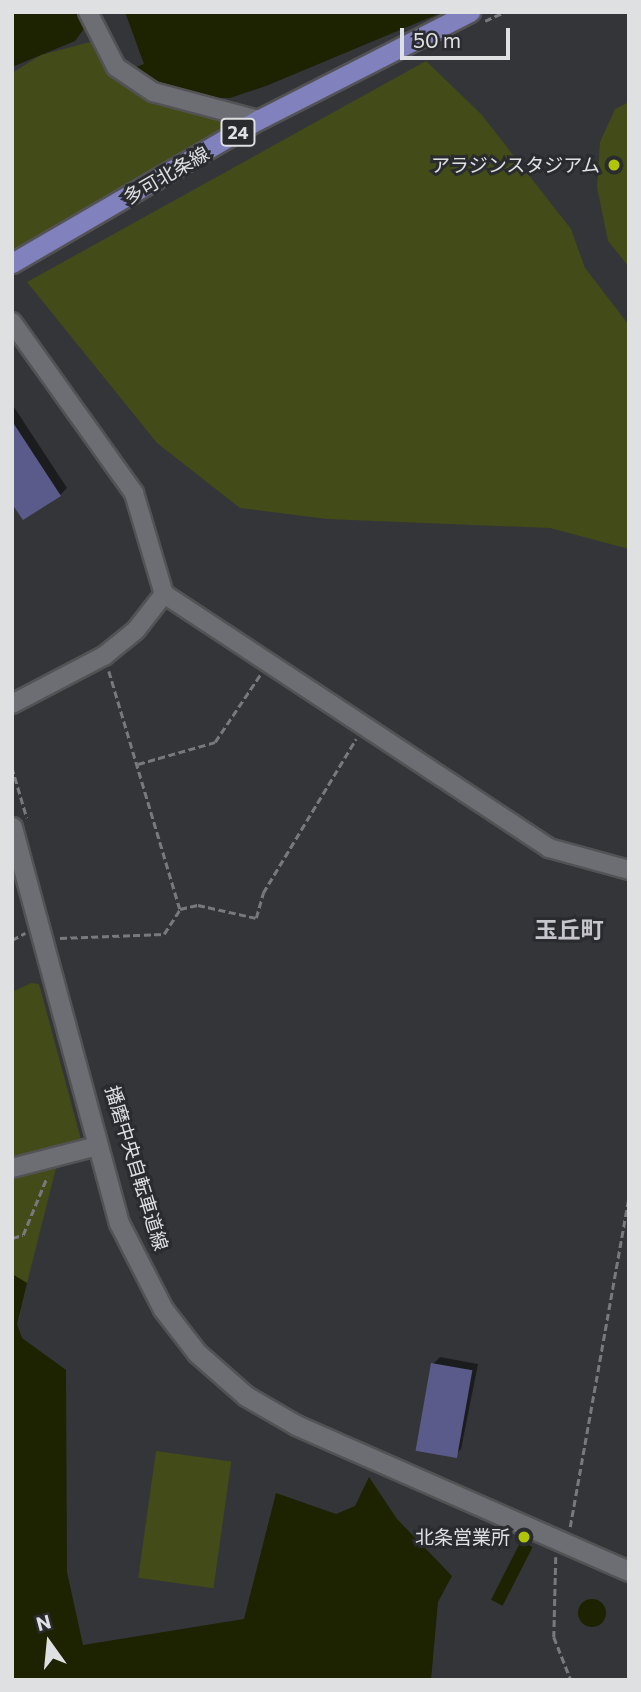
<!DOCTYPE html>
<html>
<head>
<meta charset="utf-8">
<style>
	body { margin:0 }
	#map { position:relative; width:641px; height:1692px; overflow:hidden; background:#343539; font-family:Commissioner,"Noto Sans JP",sans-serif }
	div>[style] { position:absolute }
	.green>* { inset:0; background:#434b18; transform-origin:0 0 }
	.water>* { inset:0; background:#1d2200; transform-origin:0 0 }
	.round { border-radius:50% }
	.shadow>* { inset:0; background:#0007 }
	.building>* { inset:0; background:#5a5b8a; transform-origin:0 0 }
	.path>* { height:2.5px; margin-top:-1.25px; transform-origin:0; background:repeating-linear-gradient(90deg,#78797d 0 7px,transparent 0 10.5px) }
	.roads { filter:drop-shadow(2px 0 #535356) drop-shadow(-2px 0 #535356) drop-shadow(0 2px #535356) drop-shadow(0 -2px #535356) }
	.minor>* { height:18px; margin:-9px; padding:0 9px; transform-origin:9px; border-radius:9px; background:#6d6e73 }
	.tertiary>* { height:19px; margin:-9.5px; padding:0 9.5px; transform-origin:9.5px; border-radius:9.5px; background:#6d6e73 }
	.primary>* { height:19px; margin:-9.5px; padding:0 9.5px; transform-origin:9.5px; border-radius:9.5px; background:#8181bd }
	.dots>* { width:19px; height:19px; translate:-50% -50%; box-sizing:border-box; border:4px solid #2a2b2f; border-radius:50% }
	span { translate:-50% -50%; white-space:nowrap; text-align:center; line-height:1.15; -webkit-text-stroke:6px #2a2b2f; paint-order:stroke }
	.shield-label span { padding:2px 5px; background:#2a2b2f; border:2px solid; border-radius:5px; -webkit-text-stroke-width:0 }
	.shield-label { font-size:18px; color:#dfe0e2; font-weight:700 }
	.poi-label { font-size:19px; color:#dfe0e2 }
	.right { translate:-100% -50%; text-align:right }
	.street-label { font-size:19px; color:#dfe0e2 }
	.quarter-label { font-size:23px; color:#c5c5cb; font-weight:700 }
	.frame { position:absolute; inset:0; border:14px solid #dfe0e2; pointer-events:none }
	.north { position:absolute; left:14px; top:1608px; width:70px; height:70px; -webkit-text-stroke:5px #2a2b2f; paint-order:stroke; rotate:345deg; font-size:19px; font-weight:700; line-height:28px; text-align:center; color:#dfe0e2 }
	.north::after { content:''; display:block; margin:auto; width:24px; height:32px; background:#dfe0e2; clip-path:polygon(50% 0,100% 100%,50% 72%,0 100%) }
	.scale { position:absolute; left:400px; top:28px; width:110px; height:32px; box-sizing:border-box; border:4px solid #dfe0e2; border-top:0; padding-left:9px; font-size:21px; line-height:24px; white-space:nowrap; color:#dfe0e2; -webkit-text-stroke:5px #2a2b2f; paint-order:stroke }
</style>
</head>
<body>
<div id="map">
	<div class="green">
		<div style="clip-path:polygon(90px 42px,111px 65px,240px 122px,12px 258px,12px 73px,41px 55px)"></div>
		<div style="clip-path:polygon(426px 61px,481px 114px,571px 229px,585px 268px,629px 325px,629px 549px,550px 528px,327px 519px,240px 508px,157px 443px,27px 282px)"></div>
		<div style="clip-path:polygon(629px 102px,629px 267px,608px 241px,597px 187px,600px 142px,615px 109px)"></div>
		<div style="clip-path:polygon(31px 983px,39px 984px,86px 1158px,56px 1168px,27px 1283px,12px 1274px,12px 992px)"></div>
		<div style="left:156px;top:1451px;width:76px;height:128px;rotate:8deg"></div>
	</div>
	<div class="water">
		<div style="clip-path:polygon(12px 12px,80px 12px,86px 26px,75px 41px,12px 67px)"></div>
		<div style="clip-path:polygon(125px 12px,443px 12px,266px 86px,230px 98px,199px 98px,141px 76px,136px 67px,144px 64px)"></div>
		<div style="clip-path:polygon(12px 1274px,27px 1283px,17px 1324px,22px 1338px,66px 1370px,67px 1572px,83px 1645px,244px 1619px,276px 1493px,336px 1514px,355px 1506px,369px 1477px,397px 1519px,452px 1576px,438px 1602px,431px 1680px,12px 1680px)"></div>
		<div style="left:521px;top:1541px;width:13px;height:66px;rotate:27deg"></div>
		<div class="round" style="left:578px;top:1599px;width:28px;height:28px"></div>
	</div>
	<div class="shadow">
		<div style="clip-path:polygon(12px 404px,67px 488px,60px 495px,12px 500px)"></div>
		<div style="clip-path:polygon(440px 1357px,478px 1364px,461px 1449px,454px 1456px,433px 1364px)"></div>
	</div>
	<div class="building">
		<div style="clip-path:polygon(12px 421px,61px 496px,23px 520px,12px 504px)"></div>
		<div style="left:431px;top:1363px;width:42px;height:89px;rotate:10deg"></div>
	</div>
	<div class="path">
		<div style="left:485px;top:21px;width:21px;rotate:-25deg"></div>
		<div style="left:109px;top:671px;width:248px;rotate:73.4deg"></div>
		<div style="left:138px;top:764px;width:80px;rotate:-15.9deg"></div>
		<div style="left:215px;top:742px;width:81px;rotate:-56.1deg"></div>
		<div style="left:12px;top:767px;width:53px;rotate:73.6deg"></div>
		<div style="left:60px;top:938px;width:104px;rotate:-2.2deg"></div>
		<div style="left:164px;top:934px;width:30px;rotate:-57deg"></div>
		<div style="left:180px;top:909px;width:18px;rotate:-13deg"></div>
		<div style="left:198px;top:905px;width:59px;rotate:12.6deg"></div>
		<div style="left:256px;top:918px;width:26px;rotate:-74deg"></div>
		<div style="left:263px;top:893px;width:180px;rotate:-58.9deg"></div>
		<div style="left:12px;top:940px;width:15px;rotate:-28deg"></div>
		<div style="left:12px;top:1238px;width:11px;rotate:-15deg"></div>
		<div style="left:23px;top:1235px;width:63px;rotate:-67.5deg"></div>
		<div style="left:570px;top:1527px;width:337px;rotate:-79.9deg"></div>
		<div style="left:556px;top:1557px;width:80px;rotate:91.4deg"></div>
		<div style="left:554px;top:1637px;width:46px;rotate:68.4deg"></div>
	</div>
	<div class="roads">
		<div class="minor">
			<div style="left:88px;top:12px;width:62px;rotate:63deg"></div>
			<div style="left:116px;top:67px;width:45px;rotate:34deg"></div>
			<div style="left:153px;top:92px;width:109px;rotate:14.9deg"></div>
			<div style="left:12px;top:322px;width:210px;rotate:54.5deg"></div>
			<div style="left:134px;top:493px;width:105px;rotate:73.5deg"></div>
			<div style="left:164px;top:594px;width:461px;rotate:33.4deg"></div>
			<div style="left:549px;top:848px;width:83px;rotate:15.4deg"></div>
			<div style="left:12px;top:704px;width:104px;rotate:-27.6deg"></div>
			<div style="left:104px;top:656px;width:41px;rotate:-39.1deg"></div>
			<div style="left:136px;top:630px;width:46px;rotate:-52.1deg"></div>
			<div style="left:12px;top:1168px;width:88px;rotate:-14.5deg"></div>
		</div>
		<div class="tertiary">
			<div style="left:12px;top:827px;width:410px;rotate:74.9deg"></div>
			<div style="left:119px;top:1223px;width:97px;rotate:62.9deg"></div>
			<div style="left:163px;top:1309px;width:56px;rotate:52.3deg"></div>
			<div style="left:197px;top:1353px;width:65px;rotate:41.3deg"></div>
			<div style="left:246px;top:1396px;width:58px;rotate:30.1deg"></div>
			<div style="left:296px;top:1425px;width:364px;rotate:23.7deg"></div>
		</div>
		<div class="primary">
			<div style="left:12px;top:263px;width:285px;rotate:-30.2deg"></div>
			<div style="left:258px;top:120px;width:238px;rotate:-27deg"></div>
		</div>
	</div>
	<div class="dots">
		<div style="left:614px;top:165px;background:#afc505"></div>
		<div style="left:524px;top:1537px;background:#afc505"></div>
	</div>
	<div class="shield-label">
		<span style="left:238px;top:132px">24</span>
	</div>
	<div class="poi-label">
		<span class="right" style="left:600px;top:165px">アラジンスタジアム</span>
		<span class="right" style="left:510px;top:1537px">北条営業所</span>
	</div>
	<div class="street-label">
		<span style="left:166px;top:175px;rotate:-30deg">多可北条線</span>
		<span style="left:137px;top:1168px;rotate:73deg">播磨中央自転車道線</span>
	</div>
	<div class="quarter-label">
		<span style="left:569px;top:929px">玉丘町</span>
	</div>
	<div class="frame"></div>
	<div class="north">N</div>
	<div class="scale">50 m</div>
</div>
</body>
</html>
